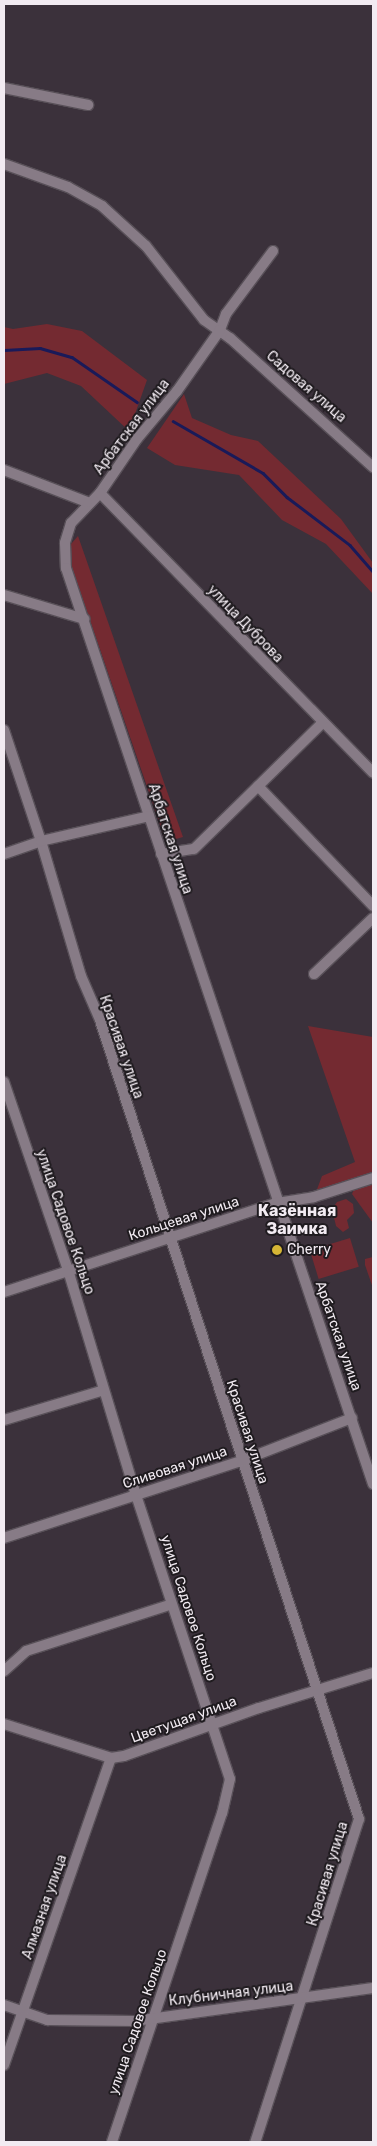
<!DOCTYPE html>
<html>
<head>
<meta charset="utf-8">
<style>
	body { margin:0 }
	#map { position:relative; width:377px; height:2146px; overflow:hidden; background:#3b313b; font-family:Rubik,sans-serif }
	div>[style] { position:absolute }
	.green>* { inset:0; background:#742a31; transform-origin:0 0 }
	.stream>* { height:2.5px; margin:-1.25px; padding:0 1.25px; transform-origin:1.25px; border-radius:1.25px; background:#191a59 }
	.roads { filter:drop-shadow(1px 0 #585058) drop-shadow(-1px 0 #585058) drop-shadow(0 1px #585058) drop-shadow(0 -1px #585058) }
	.minor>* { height:10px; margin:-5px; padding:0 5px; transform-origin:5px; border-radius:5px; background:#877b86 }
	.dots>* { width:14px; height:14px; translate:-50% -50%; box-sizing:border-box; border:2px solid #1f1b1f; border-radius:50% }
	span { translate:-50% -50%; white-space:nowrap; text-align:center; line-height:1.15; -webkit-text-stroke:4px #1f1b1f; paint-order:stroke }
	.street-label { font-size:14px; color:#f2ebf2 }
	.poi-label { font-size:14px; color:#f2ebf2 }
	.left { translate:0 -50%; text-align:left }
	.quarter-label { font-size:16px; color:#f2ebf2; font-weight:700 }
	.frame { position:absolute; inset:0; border:5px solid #f2ebf2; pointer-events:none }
</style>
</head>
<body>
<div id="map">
	<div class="green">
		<div style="clip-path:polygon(47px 324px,82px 331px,147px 380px,129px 431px,81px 386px,47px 373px,4px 384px,4px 327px,13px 329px)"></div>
		<div style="clip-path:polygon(184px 394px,192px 418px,231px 435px,258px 441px,341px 519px,373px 563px,373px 594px,326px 544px,282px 520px,239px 475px,175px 465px,147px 448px)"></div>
		<div style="clip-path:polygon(78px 536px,183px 837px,166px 842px,68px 556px,71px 544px)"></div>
		<div style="clip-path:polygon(308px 1026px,373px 1037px,373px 1173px,316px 1192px,322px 1176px,355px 1162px)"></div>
		<div style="clip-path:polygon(373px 1183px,373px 1223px,352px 1194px,355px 1187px)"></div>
		<div style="clip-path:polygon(346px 1199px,353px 1204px,354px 1213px,347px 1220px,349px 1228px,343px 1232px,336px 1226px,332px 1209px,337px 1202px)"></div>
		<div style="left:350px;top:1238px;width:30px;height:42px;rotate:73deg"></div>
		<div style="clip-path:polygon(373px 1257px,373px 1288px,365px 1265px,365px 1259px)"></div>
	</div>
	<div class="stream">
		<div style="left:4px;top:350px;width:36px;rotate:-3deg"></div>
		<div style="left:40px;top:348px;width:33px;rotate:16deg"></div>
		<div style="left:72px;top:357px;width:79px;rotate:34.7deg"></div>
		<div style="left:173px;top:421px;width:104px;rotate:30deg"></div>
		<div style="left:263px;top:473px;width:34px;rotate:45deg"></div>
		<div style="left:287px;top:497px;width:79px;rotate:37.3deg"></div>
		<div style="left:350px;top:545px;width:35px;rotate:49deg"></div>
	</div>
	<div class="roads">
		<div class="minor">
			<div style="left:4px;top:88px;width:86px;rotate:11.4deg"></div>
			<div style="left:4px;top:164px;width:68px;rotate:19.8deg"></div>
			<div style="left:68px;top:187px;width:39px;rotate:29deg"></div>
			<div style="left:102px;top:206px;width:59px;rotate:42.3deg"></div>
			<div style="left:146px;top:246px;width:94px;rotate:51.9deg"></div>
			<div style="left:204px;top:320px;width:32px;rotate:35deg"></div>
			<div style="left:230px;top:338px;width:193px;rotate:42.1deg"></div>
			<div style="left:273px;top:251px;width:79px;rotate:126.7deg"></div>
			<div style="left:226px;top:314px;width:17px;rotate:111deg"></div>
			<div style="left:220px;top:330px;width:75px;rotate:125.2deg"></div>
			<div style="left:177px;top:391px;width:62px;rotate:129.8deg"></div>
			<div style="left:137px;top:439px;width:65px;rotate:124.4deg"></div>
			<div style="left:100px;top:493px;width:42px;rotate:134deg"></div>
			<div style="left:71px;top:523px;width:21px;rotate:107deg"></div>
			<div style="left:65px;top:543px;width:25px;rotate:88deg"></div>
			<div style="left:66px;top:568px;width:966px;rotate:71.47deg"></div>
			<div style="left:4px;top:470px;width:89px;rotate:21.1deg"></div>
			<div style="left:100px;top:493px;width:391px;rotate:45.7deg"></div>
			<div style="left:4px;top:595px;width:84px;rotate:16.7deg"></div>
			<div style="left:4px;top:730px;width:117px;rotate:71.6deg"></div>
			<div style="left:41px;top:841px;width:141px;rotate:73.5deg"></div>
			<div style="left:81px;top:976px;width:48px;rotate:66.6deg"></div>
			<div style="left:100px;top:1020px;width:840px;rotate:72.04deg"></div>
			<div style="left:359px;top:1819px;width:339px;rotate:107.8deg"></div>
			<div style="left:258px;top:786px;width:166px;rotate:46.2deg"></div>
			<div style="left:4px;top:854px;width:39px;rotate:-19deg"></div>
			<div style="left:41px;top:841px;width:111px;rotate:-13deg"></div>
			<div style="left:161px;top:854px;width:33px;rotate:-9deg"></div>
			<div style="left:194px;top:849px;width:180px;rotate:-44.5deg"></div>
			<div style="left:314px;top:974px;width:81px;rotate:-43.5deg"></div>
			<div style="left:4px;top:1082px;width:199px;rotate:71.2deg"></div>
			<div style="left:68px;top:1270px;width:235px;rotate:73.2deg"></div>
			<div style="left:136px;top:1495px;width:299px;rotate:71.7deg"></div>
			<div style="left:230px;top:1779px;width:35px;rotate:103deg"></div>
			<div style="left:222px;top:1813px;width:347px;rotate:108.5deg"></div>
			<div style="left:4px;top:1292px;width:287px;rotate:-18.1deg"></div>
			<div style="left:277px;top:1203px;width:37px;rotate:-9deg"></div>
			<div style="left:314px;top:1197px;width:62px;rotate:-17.9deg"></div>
			<div style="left:4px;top:1420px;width:104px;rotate:-16.7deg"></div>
			<div style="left:4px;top:1538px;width:249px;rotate:-18deg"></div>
			<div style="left:241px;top:1461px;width:119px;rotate:-21.2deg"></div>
			<div style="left:4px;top:1671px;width:30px;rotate:-42deg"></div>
			<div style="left:26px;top:1651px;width:153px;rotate:-17.8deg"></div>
			<div style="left:4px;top:1724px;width:112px;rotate:17.6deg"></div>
			<div style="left:111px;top:1758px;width:13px;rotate:-9deg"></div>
			<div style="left:124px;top:1756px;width:143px;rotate:-19.6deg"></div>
			<div style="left:259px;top:1708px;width:119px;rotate:-17.1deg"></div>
			<div style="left:4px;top:2005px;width:46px;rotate:19.2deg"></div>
			<div style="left:47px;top:2020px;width:88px;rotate:0.7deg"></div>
			<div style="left:135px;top:2021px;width:240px;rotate:-7.9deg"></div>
			<div style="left:4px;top:2065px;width:325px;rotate:-70.8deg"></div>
		</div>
	</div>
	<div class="dots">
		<div style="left:277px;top:1250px;background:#d5b535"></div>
	</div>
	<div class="street-label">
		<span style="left:306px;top:387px;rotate:41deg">Садовая улица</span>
		<span style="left:132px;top:427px;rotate:-53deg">Арбатская улица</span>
		<span style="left:245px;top:624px;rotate:46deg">улица Дуброва</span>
		<span style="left:170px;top:839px;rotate:72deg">Арбатская улица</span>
		<span style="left:121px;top:1047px;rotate:71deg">Красивая улица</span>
		<span style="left:184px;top:1219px;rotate:-18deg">Кольцевая улица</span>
		<span style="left:65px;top:1222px;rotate:71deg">улица Садовое Кольцо</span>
		<span style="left:338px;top:1336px;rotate:71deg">Арбатская улица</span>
		<span style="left:247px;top:1432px;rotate:72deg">Красивая улица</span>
		<span style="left:175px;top:1468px;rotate:-18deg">Сливовая улица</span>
		<span style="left:188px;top:1608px;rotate:72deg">улица Садовое Кольцо</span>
		<span style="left:184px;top:1720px;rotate:-20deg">Цветущая улица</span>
		<span style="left:328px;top:1874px;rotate:-73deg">Красивая улица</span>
		<span style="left:45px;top:1907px;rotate:-71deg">Алмазная улица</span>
		<span style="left:231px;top:1994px;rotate:-7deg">Клубничная улица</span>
		<span style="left:138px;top:2022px;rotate:-71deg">улица Садовое Кольцо</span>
	</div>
	<div class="poi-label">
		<span class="left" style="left:287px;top:1250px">Cherry</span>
	</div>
	<div class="quarter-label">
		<span style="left:297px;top:1220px">Казённая<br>Заимка</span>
	</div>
	<div class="frame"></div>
</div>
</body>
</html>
